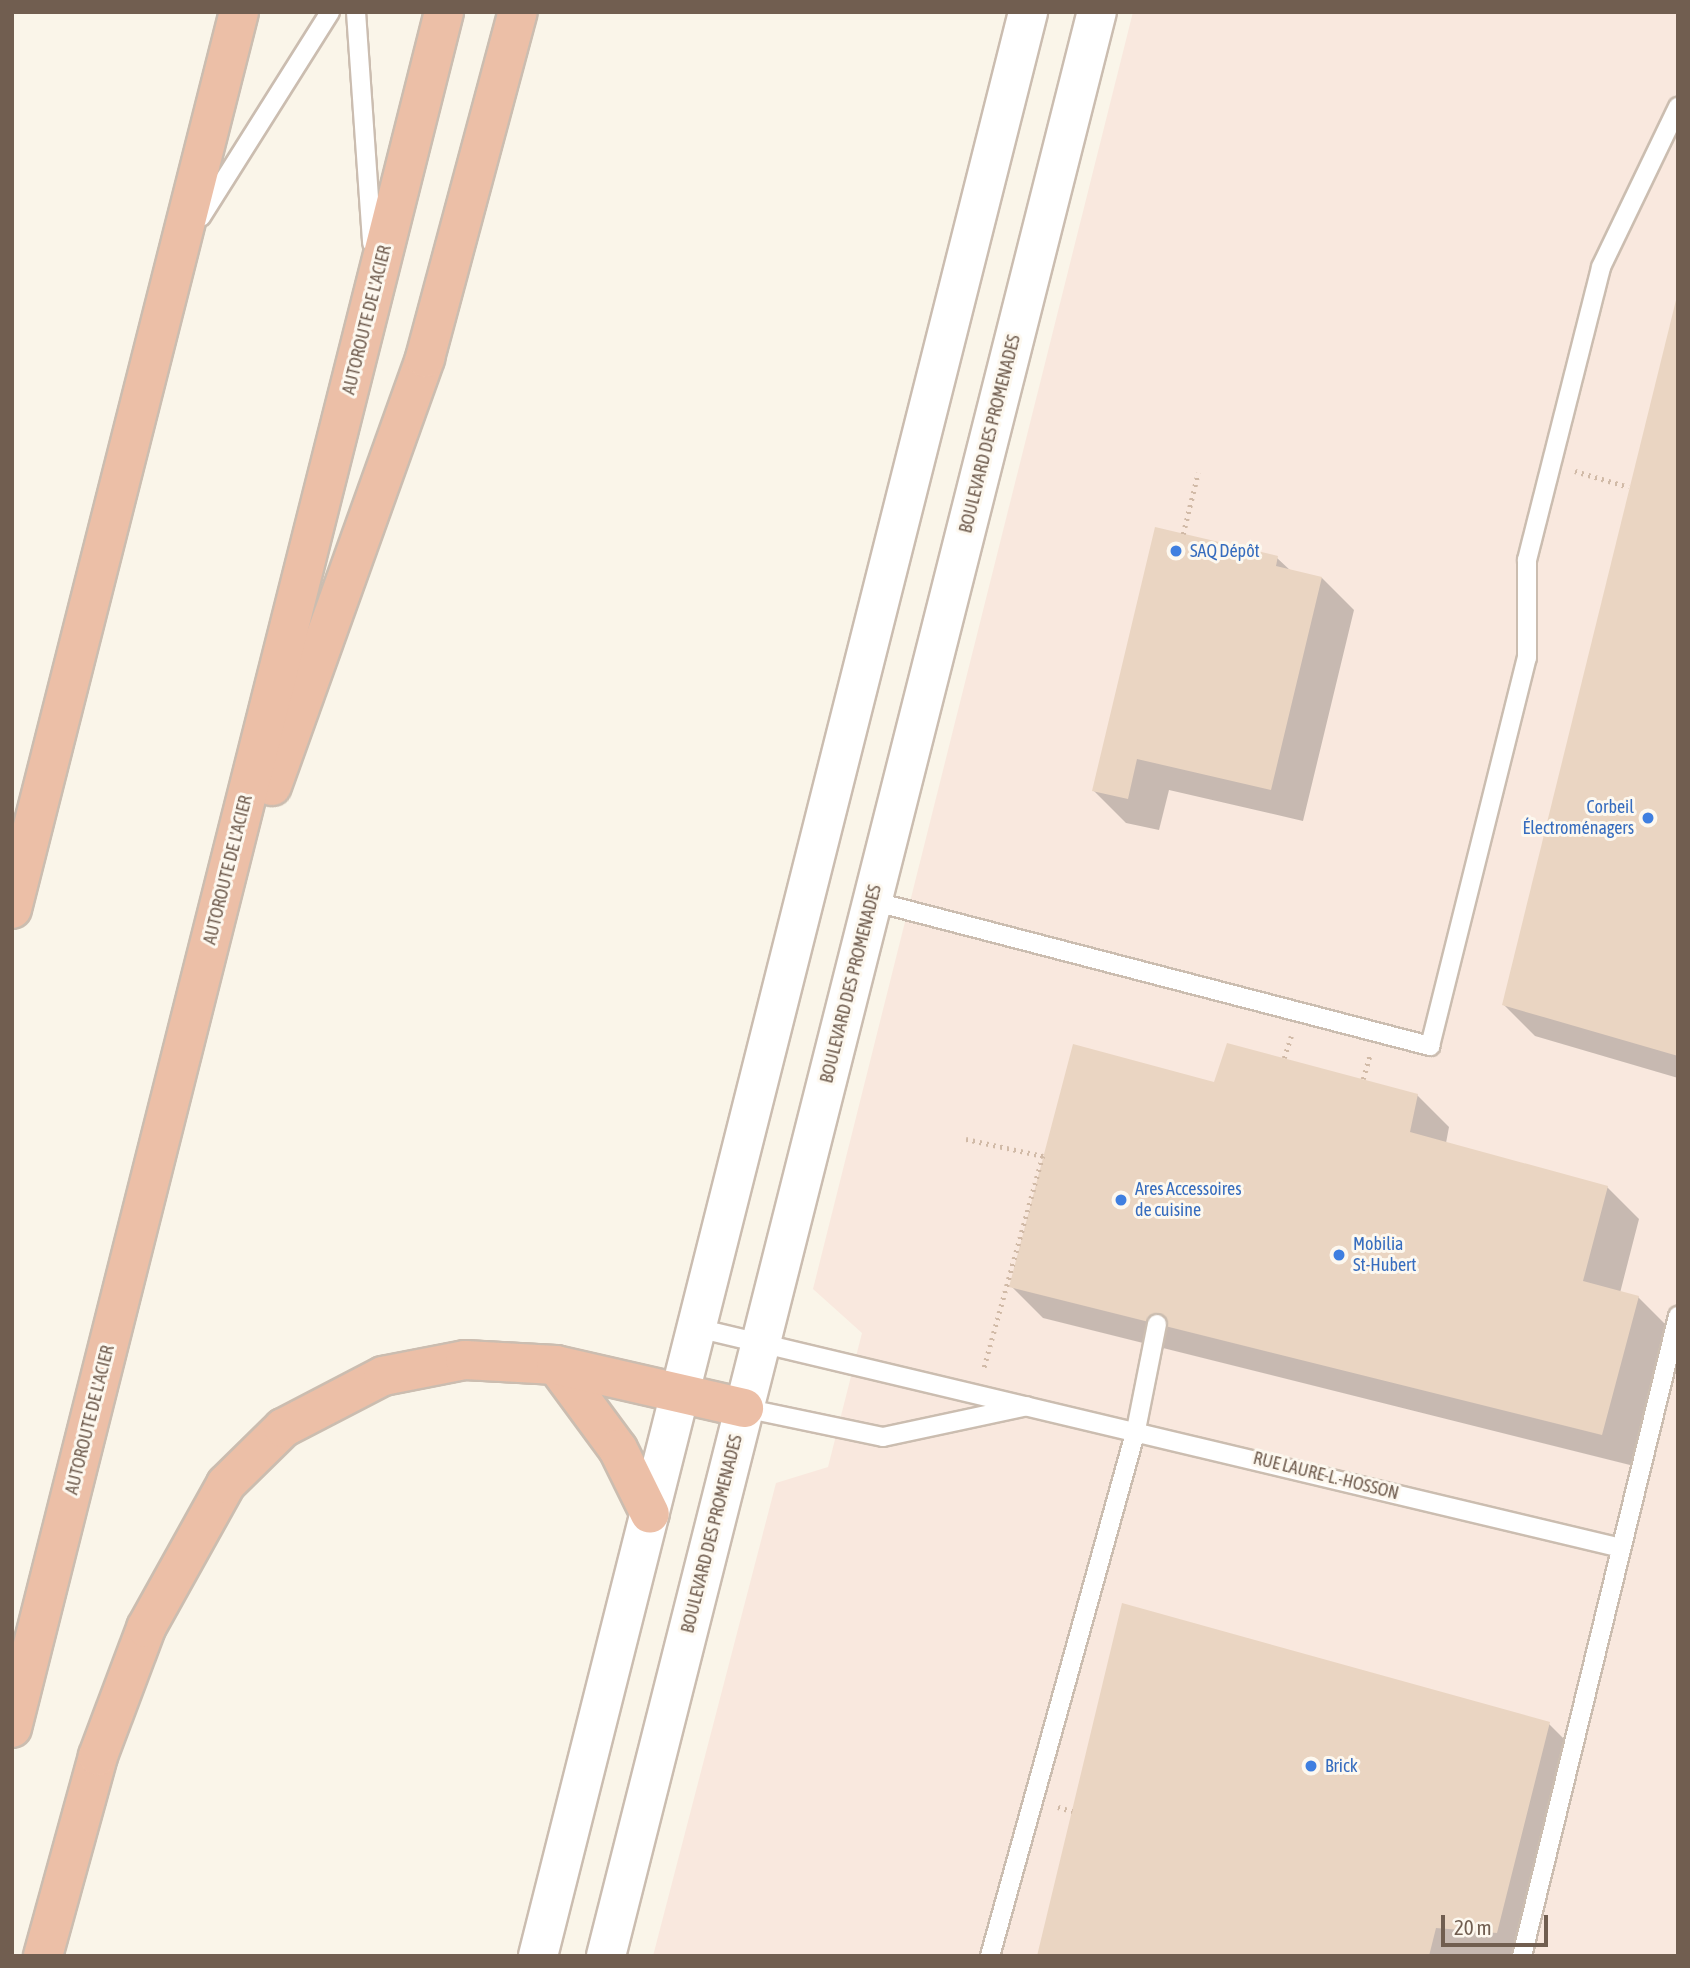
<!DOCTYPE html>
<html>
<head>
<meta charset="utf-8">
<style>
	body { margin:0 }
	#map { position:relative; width:1690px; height:1968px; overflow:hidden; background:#faf5e9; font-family:"Asap Condensed",sans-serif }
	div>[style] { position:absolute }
	.commercial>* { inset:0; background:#f9e8de }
	.shadow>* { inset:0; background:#0003 }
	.building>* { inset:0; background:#ead5c2 }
	.path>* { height:4.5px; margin-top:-2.25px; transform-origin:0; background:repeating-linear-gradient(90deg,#d1baa7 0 2px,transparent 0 7px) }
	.roads { filter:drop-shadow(2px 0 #cbbdb0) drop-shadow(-2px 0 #cbbdb0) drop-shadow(0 2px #cbbdb0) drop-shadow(0 -2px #cbbdb0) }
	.lane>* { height:18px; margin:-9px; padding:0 9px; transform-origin:9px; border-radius:9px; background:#fff }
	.secondary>* { height:38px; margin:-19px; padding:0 19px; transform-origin:19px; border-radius:19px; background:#fff }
	.highway>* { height:38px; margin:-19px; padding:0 19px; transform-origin:19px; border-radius:19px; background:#ecbfa7 }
	.dots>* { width:19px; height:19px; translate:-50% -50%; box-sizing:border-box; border:4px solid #fdf8ef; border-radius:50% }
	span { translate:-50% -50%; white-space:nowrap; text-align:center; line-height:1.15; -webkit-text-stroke:6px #fdf8ef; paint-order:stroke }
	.street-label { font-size:18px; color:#715e50 }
	.shop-label { font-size:18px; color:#366cbe }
	.left { translate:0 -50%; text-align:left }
	.right { translate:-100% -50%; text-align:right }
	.frame { position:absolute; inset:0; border:14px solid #715e50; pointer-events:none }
	.scale { position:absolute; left:1441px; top:1915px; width:107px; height:32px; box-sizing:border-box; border:4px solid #715e50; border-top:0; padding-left:9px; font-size:21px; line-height:24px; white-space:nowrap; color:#715e50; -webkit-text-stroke:5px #fdf8ef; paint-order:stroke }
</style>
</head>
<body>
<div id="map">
	<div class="commercial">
		<div style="clip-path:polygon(1133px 12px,1678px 12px,1678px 1956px,653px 1956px,776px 1483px,828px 1467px,862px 1333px,813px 1289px)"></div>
	</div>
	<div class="shadow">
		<div style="clip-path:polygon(1678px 300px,1678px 1078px,1535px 1036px,1503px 1004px)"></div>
		<div style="clip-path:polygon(1277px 558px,1291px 571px,1322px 578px,1354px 610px,1303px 821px,1169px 790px,1159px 830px,1126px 823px,1094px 791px)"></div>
		<div style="clip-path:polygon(1215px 1085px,1417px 1095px,1449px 1127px,1446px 1143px,1607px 1187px,1639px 1219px,1620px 1293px,1638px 1297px,1670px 1329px,1634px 1466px,1043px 1318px,1011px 1286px)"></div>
		<div style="clip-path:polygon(1549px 1724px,1581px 1756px,1531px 1956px,1043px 1956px)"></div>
	</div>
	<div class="building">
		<div style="clip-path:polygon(1677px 296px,1678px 296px,1678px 1056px,1502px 1005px)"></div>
		<div style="clip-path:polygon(1155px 527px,1278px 556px,1276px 566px,1322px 577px,1271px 790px,1137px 759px,1128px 799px,1092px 791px)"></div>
		<div style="clip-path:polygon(1227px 1043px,1418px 1094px,1410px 1132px,1608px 1186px,1583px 1281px,1639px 1296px,1602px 1435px,1009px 1287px,1073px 1044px,1214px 1082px)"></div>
		<div style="clip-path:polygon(1122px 1603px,1550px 1722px,1497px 1933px,1436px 1928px,1429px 1956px,1037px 1956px)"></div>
	</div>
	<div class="path">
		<div style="left:1575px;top:471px;width:56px;rotate:16.5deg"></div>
		<div style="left:1183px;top:534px;width:63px;rotate:-76.2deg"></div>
		<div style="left:1284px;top:1058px;width:23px;rotate:-72deg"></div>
		<div style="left:1363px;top:1079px;width:25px;rotate:-74deg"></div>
		<div style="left:966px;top:1139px;width:79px;rotate:12.4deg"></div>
		<div style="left:1043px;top:1156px;width:221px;rotate:105.5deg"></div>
		<div style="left:1058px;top:1807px;width:15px;rotate:16deg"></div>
	</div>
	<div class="roads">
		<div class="lane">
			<div style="left:356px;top:12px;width:232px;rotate:86deg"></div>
			<div style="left:201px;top:217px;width:242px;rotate:-57.8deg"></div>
			<div style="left:872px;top:901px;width:577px;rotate:14.57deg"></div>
			<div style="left:1430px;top:1046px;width:400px;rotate:-76deg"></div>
			<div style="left:1527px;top:658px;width:98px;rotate:-90deg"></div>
			<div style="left:1527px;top:560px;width:302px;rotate:-75.8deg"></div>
			<div style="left:1601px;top:267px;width:178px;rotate:-64.3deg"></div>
			<div style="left:697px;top:1328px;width:950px;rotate:13.39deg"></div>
			<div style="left:744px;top:1408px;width:142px;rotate:11.8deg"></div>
			<div style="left:883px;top:1437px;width:147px;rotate:-12.1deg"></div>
			<div style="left:990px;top:1956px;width:546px;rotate:-74.49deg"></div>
			<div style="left:1136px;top:1430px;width:108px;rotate:-78.8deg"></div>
			<div style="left:1522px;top:1956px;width:659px;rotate:-76.3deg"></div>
		</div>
		<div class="secondary">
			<div style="left:538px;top:1956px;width:2005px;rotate:-75.85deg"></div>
			<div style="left:606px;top:1956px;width:2005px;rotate:-75.83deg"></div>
		</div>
		<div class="highway">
			<div style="left:272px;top:786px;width:455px;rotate:-70.3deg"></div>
			<div style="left:425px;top:358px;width:358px;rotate:-75deg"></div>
			<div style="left:12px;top:909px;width:925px;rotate:-75.8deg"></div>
			<div style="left:556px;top:1365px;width:104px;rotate:53.6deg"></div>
			<div style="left:618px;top:1449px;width:72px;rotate:63.8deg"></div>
			<div style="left:12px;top:1728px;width:1770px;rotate:-75.87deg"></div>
			<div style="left:43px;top:1956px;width:207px;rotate:-74.6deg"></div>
			<div style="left:98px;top:1756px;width:137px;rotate:-69.4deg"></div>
			<div style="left:146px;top:1628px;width:165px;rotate:-60.9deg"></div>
			<div style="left:226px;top:1484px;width:80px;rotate:-44.5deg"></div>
			<div style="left:283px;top:1428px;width:113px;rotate:-27.5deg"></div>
			<div style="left:383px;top:1376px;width:84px;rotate:-11deg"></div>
			<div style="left:465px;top:1360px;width:91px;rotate:3.1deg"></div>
			<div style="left:556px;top:1365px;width:193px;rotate:12.9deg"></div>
		</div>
	</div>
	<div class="dots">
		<div style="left:1176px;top:551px;background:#3f7fe0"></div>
		<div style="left:1648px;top:818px;background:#3f7fe0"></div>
		<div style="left:1121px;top:1200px;background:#3f7fe0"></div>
		<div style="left:1339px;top:1255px;background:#3f7fe0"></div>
		<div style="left:1311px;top:1766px;background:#3f7fe0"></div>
	</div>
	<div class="street-label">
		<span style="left:367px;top:320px;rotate:-76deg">AUTOROUTE DE L'ACIER</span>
		<span style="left:990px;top:434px;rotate:-76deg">BOULEVARD DES PROMENADES</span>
		<span style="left:228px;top:870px;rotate:-76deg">AUTOROUTE DE L'ACIER</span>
		<span style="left:851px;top:984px;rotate:-76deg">BOULEVARD DES PROMENADES</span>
		<span style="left:90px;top:1420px;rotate:-76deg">AUTOROUTE DE L'ACIER</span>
		<span style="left:1326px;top:1476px;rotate:14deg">RUE LAURE-L.-HOSSON</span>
		<span style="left:712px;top:1534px;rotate:-76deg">BOULEVARD DES PROMENADES</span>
	</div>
	<div class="shop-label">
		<span class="left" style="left:1190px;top:551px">SAQ Dépôt</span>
		<span class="right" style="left:1634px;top:818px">Corbeil<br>Électroménagers</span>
		<span class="left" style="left:1135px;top:1200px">Ares Accessoires<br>de cuisine</span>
		<span class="left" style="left:1353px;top:1255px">Mobilia<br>St-Hubert</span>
		<span class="left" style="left:1325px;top:1766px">Brick</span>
	</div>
	<div class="frame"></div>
	<div class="scale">20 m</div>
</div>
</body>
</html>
